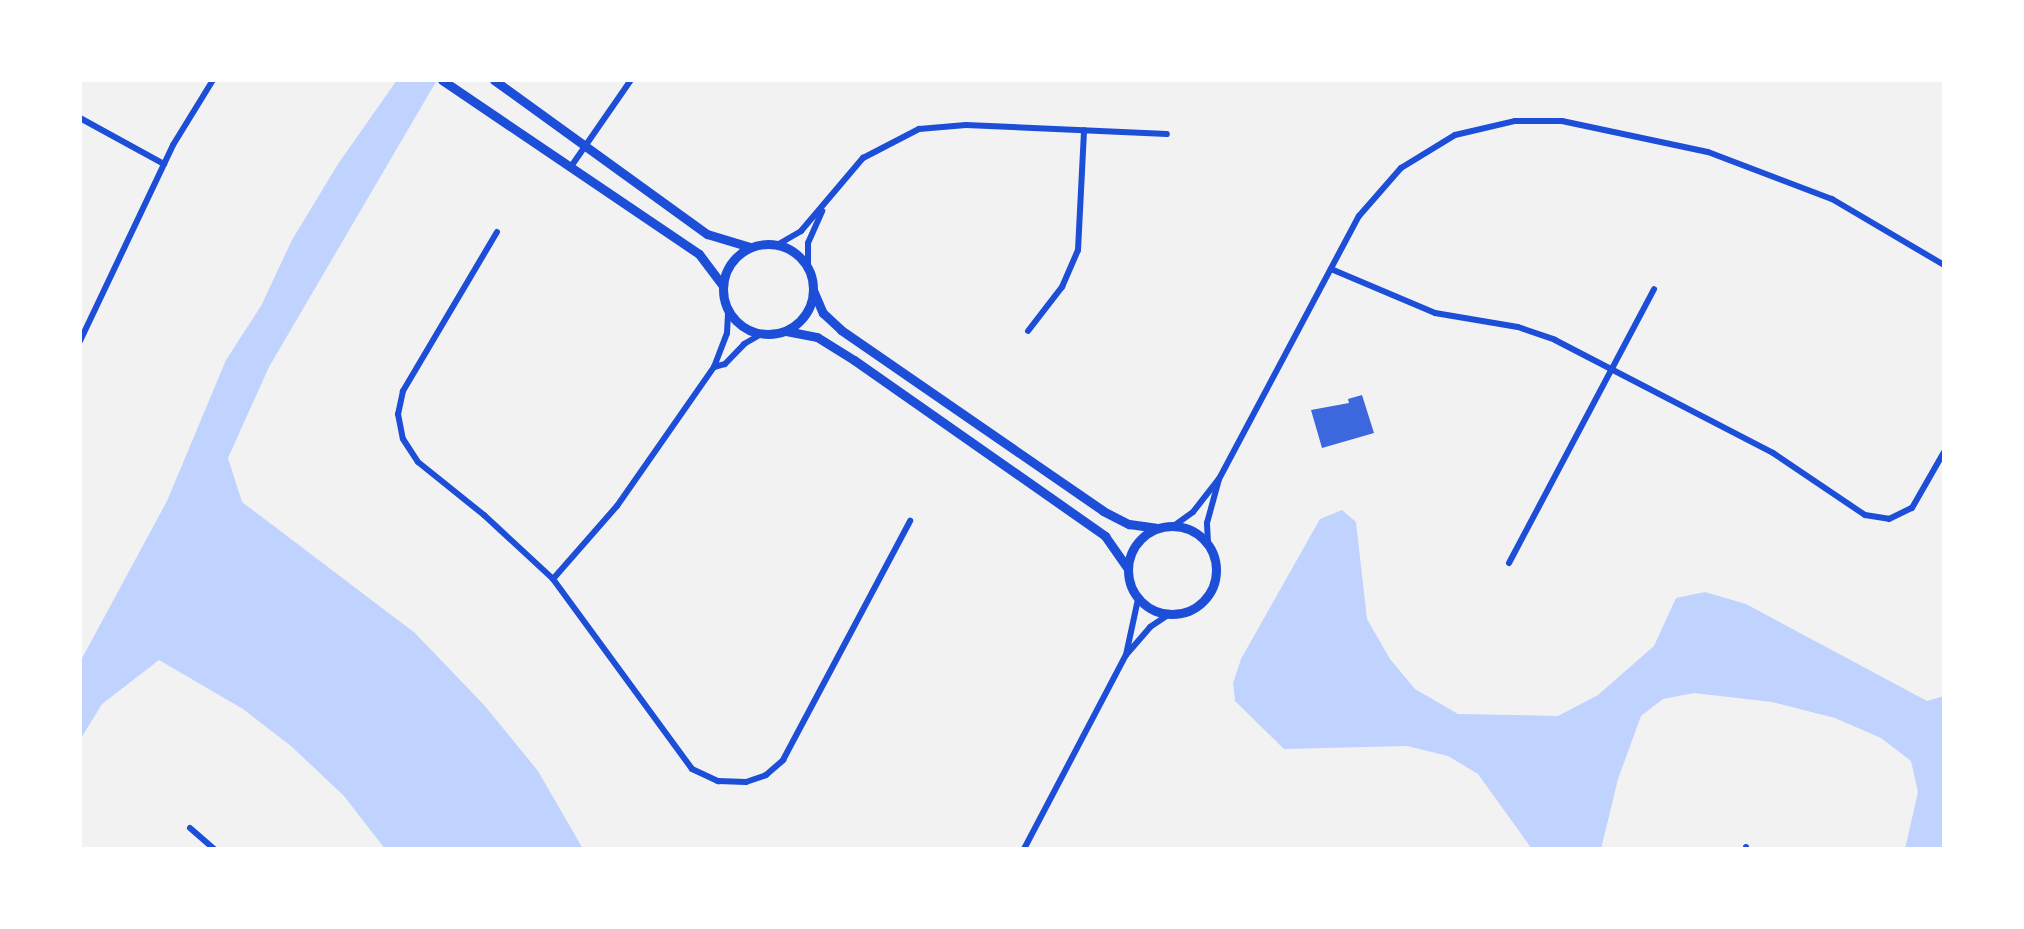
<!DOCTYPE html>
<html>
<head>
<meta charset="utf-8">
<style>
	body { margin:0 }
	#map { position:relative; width:2024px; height:929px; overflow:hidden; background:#f2f2f2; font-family:"Asap Condensed",sans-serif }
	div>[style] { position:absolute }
	.water>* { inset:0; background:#bfd3fe }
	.building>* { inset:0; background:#3d67dc }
	.minor>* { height:6px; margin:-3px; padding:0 3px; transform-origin:3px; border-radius:3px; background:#1d4ed8 }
	.tertiary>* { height:9px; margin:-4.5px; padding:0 4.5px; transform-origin:4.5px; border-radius:4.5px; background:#1d4ed8 }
	.tertiary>.ring { margin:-4.5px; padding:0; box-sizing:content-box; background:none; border:9px solid #1d4ed8; border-radius:50% }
	span { translate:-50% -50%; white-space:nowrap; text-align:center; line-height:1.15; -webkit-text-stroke:10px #fff; paint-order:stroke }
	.frame { position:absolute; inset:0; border:82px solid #fff; pointer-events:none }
</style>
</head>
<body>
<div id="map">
	<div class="water">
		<div style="clip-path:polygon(397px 80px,437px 80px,269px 367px,228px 458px,242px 502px,415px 633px,484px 705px,538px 771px,583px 849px,385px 849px,344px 796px,291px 746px,243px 709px,159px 660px,102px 704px,80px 740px,80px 662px,167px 501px,226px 360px,261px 306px,292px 240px,338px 164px)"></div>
		<div style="clip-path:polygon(1342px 510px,1356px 522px,1367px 619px,1390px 659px,1415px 689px,1458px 714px,1558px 716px,1598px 695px,1654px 646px,1676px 598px,1705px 592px,1746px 604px,1927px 701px,1944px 696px,1944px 849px,1905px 849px,1918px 792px,1911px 761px,1881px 738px,1835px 718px,1772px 702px,1694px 693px,1663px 699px,1641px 716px,1618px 779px,1601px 849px,1532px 849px,1478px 774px,1448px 756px,1407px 746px,1284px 749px,1235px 701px,1233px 683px,1241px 659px,1320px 519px)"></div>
	</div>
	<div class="building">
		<div style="clip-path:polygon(1362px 395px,1374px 433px,1322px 448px,1311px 410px,1349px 403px,1348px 399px)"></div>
	</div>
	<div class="minor">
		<div style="left:80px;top:118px;width:96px;rotate:28.7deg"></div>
		<div style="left:570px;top:168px;width:107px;rotate:-55.3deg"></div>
		<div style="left:497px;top:232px;width:185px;rotate:120.6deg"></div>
		<div style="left:403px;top:391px;width:24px;rotate:102deg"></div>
		<div style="left:398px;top:414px;width:25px;rotate:79deg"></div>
		<div style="left:403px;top:439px;width:27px;rotate:57deg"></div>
		<div style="left:418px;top:462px;width:85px;rotate:38.8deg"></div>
		<div style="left:484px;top:515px;width:94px;rotate:42.8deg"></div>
		<div style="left:553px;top:579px;width:235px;rotate:53.8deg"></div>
		<div style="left:692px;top:769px;width:29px;rotate:25deg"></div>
		<div style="left:718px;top:781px;width:28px;rotate:2deg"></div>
		<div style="left:746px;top:782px;width:21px;rotate:-19deg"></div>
		<div style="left:766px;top:775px;width:23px;rotate:-41deg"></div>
		<div style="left:783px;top:760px;width:271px;rotate:-62deg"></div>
		<div style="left:777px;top:245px;width:28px;rotate:-30deg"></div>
		<div style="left:801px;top:231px;width:96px;rotate:-49.7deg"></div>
		<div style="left:863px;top:158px;width:63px;rotate:-27.4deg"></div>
		<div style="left:919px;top:129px;width:47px;rotate:-4.9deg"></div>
		<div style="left:966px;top:125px;width:201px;rotate:2.6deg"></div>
		<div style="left:808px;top:269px;width:26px;rotate:-90deg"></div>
		<div style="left:808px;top:243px;width:35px;rotate:-66deg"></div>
		<div style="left:1331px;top:269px;width:113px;rotate:22.9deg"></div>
		<div style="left:1435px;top:313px;width:84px;rotate:9.6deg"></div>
		<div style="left:1518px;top:327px;width:39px;rotate:19deg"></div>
		<div style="left:1555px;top:340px;width:246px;rotate:27.4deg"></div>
		<div style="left:1773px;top:453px;width:111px;rotate:34deg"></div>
		<div style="left:1865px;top:515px;width:24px;rotate:9deg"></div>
		<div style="left:1889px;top:519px;width:25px;rotate:-26deg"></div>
		<div style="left:1912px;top:508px;width:64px;rotate:-60.3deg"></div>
		<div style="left:1028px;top:331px;width:56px;rotate:-52.3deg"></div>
		<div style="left:1062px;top:287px;width:40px;rotate:-66.6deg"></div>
		<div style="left:1078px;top:250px;width:120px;rotate:-87.1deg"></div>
		<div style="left:80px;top:341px;width:217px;rotate:-64.6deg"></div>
		<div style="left:173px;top:145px;width:76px;rotate:-58.4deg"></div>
		<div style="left:714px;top:367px;width:11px;rotate:-15deg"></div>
		<div style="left:725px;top:364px;width:28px;rotate:-46deg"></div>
		<div style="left:744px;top:344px;width:20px;rotate:-30deg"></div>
		<div style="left:1175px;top:525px;width:22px;rotate:-36deg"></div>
		<div style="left:1193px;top:512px;width:41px;rotate:-52deg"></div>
		<div style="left:1208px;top:543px;width:20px;rotate:-93deg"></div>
		<div style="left:1207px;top:523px;width:46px;rotate:-74.7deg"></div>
		<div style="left:1219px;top:479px;width:298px;rotate:-62deg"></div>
		<div style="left:1359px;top:216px;width:64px;rotate:-48.8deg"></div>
		<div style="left:1401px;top:168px;width:63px;rotate:-31.4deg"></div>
		<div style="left:1455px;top:135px;width:62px;rotate:-13.1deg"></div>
		<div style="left:1515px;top:121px;width:47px"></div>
		<div style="left:1562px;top:121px;width:149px;rotate:12deg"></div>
		<div style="left:1708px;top:152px;width:133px;rotate:20.8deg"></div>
		<div style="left:1832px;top:199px;width:130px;rotate:30.5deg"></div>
		<div style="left:1509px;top:563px;width:310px;rotate:-62.1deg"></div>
		<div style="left:553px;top:579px;width:97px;rotate:-48.8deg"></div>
		<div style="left:617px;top:506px;width:169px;rotate:-55.1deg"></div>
		<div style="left:714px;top:367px;width:36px;rotate:-69deg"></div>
		<div style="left:727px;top:333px;width:21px;rotate:-87deg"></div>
		<div style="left:1126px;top:655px;width:37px;rotate:-49deg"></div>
		<div style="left:1150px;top:627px;width:23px;rotate:-34deg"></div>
		<div style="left:190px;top:828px;width:32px;rotate:41deg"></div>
		<div style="left:1024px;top:849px;width:219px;rotate:-62.3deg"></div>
		<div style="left:1126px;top:655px;width:57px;rotate:-77.9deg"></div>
		<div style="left:1746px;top:849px;width:2px;rotate:-90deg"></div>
	</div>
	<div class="tertiary">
		<div style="left:442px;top:80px;width:310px;rotate:34.1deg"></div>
		<div style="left:699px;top:254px;width:38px;rotate:53deg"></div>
		<div style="left:494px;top:80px;width:263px;rotate:35.9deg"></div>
		<div style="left:707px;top:234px;width:45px;rotate:16.8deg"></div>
		<div class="ring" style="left:723px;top:244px;width:81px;height:81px"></div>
		<div style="left:813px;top:290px;width:25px;rotate:67deg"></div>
		<div style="left:823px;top:313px;width:25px;rotate:43deg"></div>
		<div style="left:841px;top:330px;width:318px;rotate:34.6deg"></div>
		<div style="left:1103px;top:511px;width:29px;rotate:27deg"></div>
		<div style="left:1129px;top:524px;width:27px;rotate:8deg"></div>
		<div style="left:786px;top:331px;width:32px;rotate:11deg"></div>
		<div style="left:817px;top:337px;width:44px;rotate:31.9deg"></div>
		<div style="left:854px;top:360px;width:307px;rotate:35deg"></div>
		<div style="left:1105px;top:536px;width:39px;rotate:55deg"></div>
		<div class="ring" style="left:1128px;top:526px;width:79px;height:79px"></div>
	</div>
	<div class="frame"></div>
</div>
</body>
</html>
